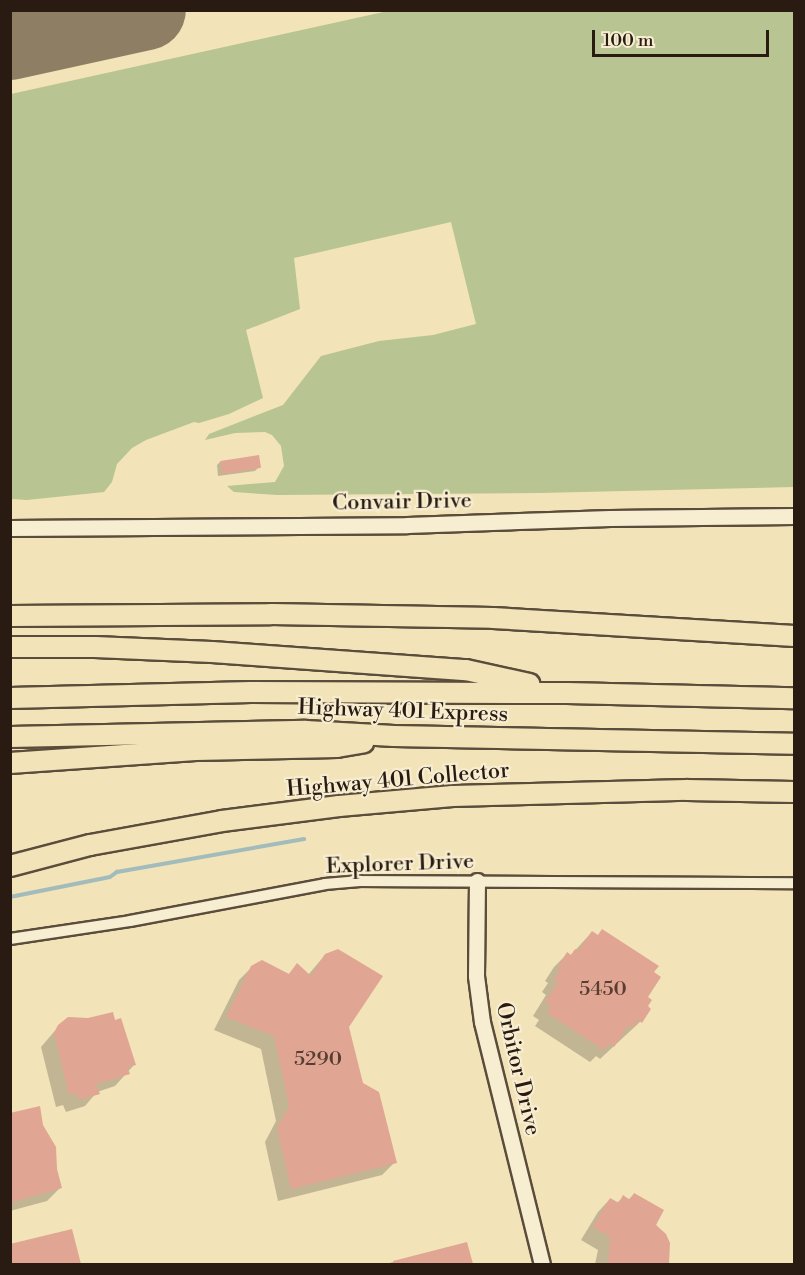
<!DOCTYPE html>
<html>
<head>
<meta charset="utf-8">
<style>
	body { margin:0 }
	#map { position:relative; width:805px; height:1275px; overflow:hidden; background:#f2e3b8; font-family:"Libre Bodoni",serif }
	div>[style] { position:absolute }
	.green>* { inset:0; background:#b8c491 }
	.shadow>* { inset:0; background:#0003 }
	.stream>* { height:4px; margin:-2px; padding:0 2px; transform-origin:2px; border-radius:2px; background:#a2bbbb }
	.runway>* { height:80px; margin:-40px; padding:0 40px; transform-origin:40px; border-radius:40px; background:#8e7f64 }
	.building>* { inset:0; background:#e1a593; transform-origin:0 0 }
	.roads { filter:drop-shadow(2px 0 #5b4d3b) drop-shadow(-2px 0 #5b4d3b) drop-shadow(0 2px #5b4d3b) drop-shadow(0 -2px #5b4d3b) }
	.street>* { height:10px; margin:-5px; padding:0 5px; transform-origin:5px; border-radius:5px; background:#f7edd1 }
	.secondary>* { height:15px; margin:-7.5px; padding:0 7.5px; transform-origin:7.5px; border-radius:7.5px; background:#f7edd1 }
	.highway>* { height:20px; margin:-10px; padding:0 10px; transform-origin:10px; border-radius:10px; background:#f2e3b8 }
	span { translate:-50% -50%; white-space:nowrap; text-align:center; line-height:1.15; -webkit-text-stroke:4.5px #f7edd1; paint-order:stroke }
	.number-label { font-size:20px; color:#573e32 }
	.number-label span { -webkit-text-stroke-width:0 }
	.street-label { font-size:22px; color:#291b11 }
	.frame { position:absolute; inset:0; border:12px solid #291b11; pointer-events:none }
	.scale { position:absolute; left:592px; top:30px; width:177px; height:27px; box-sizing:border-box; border:3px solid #291b11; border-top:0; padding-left:8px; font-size:18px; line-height:21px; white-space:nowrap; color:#291b11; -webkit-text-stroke:4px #f7edd1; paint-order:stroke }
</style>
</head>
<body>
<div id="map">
	<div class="green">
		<div style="clip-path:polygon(388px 11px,794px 11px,794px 487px,539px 493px,277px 495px,234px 492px,227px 486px,275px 482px,284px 466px,281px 446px,272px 435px,265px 432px,235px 433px,205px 440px,209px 434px,283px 405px,321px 356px,379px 341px,433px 335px,476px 324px,451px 222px,294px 258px,300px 309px,246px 330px,263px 398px,229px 414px,199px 423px,194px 422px,146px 440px,132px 448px,117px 464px,112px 482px,104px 492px,27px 500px,11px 499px,11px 94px)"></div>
	</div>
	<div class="shadow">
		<div style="clip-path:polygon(221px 461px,259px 467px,255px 471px,218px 476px,217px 465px)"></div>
		<div style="clip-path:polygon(592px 932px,652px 973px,640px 1022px,600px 1059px,596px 1056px,590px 1062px,535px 1026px,539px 1020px,533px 1016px,546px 995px,542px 992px,548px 983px,545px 981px,554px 967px,567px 954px,570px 956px)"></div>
		<div style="clip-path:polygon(325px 955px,362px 1084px,395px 1162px,382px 1175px,278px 1201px,265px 1142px,276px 1121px,261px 1049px,214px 1030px,239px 980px,252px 967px,288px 975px,297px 965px,308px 975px)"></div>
		<div style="clip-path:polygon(59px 1026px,134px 1065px,115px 1086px,97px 1092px,85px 1106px,66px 1112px,63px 1105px,56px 1107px,41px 1047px)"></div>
		<div style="clip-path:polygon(10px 1115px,42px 1126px,60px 1188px,47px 1201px,10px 1211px)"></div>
		<div style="clip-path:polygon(634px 1194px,669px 1243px,667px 1264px,595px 1264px,598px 1250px,581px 1240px,598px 1212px,610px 1199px,617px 1203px,623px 1197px,628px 1200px)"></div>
		<div style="clip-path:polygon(71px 1231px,80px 1264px,10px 1264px,10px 1246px)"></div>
		<div style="clip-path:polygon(466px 1244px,471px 1264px,385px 1264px)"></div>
	</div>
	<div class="stream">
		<div style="left:10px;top:897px;width:102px;rotate:-11.3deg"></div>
		<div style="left:110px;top:877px;width:9px;rotate:-36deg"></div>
		<div style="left:117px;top:872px;width:190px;rotate:-10deg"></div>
	</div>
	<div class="runway">
		<div style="left:10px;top:40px;width:139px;rotate:-12.4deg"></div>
	</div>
	<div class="building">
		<div style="left:259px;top:455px;width:13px;height:39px;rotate:81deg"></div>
		<div style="clip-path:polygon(602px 929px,659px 966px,654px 972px,661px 977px,648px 997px,652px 1000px,648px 1006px,651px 1009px,642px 1023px,638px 1020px,633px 1028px,629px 1025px,614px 1047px,609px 1043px,604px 1050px,547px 1013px,551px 1007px,545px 1002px,558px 982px,554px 979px,560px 970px,557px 968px,567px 952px,571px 955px,575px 949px,578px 951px,592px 931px,598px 935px)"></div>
		<div style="clip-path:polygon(338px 949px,383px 976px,349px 1027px,363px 1083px,379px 1092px,397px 1163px,291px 1189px,277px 1128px,289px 1106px,274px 1036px,226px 1017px,251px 966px,262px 960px,289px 974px,297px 963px,311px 976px,325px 954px)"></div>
		<div style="clip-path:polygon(113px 1012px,115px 1020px,121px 1018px,136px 1065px,127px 1067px,130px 1074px,96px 1084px,100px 1094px,79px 1100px,76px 1093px,69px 1095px,54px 1033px,58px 1025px,68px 1017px,88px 1018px)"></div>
		<div style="clip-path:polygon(40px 1106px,43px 1125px,56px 1147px,57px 1169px,62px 1188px,10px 1203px,10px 1113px)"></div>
		<div style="clip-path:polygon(634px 1193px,664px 1210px,656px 1225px,666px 1234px,670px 1243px,669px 1264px,608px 1264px,610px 1237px,593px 1227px,610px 1198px,619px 1203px,623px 1195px,630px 1200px)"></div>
		<div style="clip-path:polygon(72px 1229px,81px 1264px,10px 1264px,10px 1244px)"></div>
		<div style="clip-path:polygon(467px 1242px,473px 1264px,393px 1264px,393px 1261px)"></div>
	</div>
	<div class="roads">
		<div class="street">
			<div style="left:10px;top:939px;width:121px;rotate:-8.5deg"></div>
			<div style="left:130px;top:921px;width:198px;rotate:-10.7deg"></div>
			<div style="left:325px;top:884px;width:35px;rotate:-5deg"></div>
			<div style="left:360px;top:881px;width:434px;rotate:0.3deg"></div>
		</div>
		<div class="secondary">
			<div style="left:10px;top:528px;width:397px;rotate:-0.4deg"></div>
			<div style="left:407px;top:525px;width:203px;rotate:-2deg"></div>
			<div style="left:610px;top:518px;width:184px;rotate:-0.6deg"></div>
			<div style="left:477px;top:881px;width:95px;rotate:90.6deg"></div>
			<div style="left:476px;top:976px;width:46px;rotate:82.6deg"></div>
			<div style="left:482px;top:1022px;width:249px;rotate:76.1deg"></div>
		</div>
		<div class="highway">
			<div style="left:10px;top:616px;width:261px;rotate:-0.4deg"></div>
			<div style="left:271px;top:614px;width:222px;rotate:1deg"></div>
			<div style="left:493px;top:618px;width:302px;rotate:3.4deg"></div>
			<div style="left:10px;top:647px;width:85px"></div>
			<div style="left:95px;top:647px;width:117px;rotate:2.4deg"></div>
			<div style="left:212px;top:652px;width:255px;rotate:4.1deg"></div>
			<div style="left:466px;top:670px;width:65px;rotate:12.5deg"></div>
			<div style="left:10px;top:698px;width:241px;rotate:-1.4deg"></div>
			<div style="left:251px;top:692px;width:316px;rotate:0.2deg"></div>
			<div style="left:567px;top:693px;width:227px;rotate:1.3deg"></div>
			<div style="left:10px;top:737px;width:296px;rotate:-1.2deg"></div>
			<div style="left:306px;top:731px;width:88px;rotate:3.3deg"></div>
			<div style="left:394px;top:736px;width:400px;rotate:1.1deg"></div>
			<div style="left:10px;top:763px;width:186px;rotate:-4deg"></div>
			<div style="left:196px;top:750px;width:141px;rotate:-1.2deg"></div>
			<div style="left:337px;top:747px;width:27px;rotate:-10deg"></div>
			<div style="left:10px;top:866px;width:83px;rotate:-14.7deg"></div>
			<div style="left:90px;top:845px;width:134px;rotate:-10.3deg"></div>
			<div style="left:222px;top:821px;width:118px;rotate:-7.3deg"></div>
			<div style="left:339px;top:806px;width:114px;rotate:-5deg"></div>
			<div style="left:453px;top:796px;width:234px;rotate:-1.5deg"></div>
			<div style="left:687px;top:790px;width:107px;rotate:1.1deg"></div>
		</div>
	</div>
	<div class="number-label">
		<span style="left:603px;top:989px">5450</span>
		<span style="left:318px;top:1059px">5290</span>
	</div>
	<div class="street-label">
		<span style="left:402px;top:502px;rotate:-1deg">Convair Drive</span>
		<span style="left:403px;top:711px;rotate:2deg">Highway 401 Express</span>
		<span style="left:398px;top:780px;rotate:-5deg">Highway 401 Collector</span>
		<span style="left:400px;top:864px;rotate:-2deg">Explorer Drive</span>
		<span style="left:518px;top:1069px;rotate:77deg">Orbitor Drive</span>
	</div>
	<div class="frame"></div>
	<div class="scale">100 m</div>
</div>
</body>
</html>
